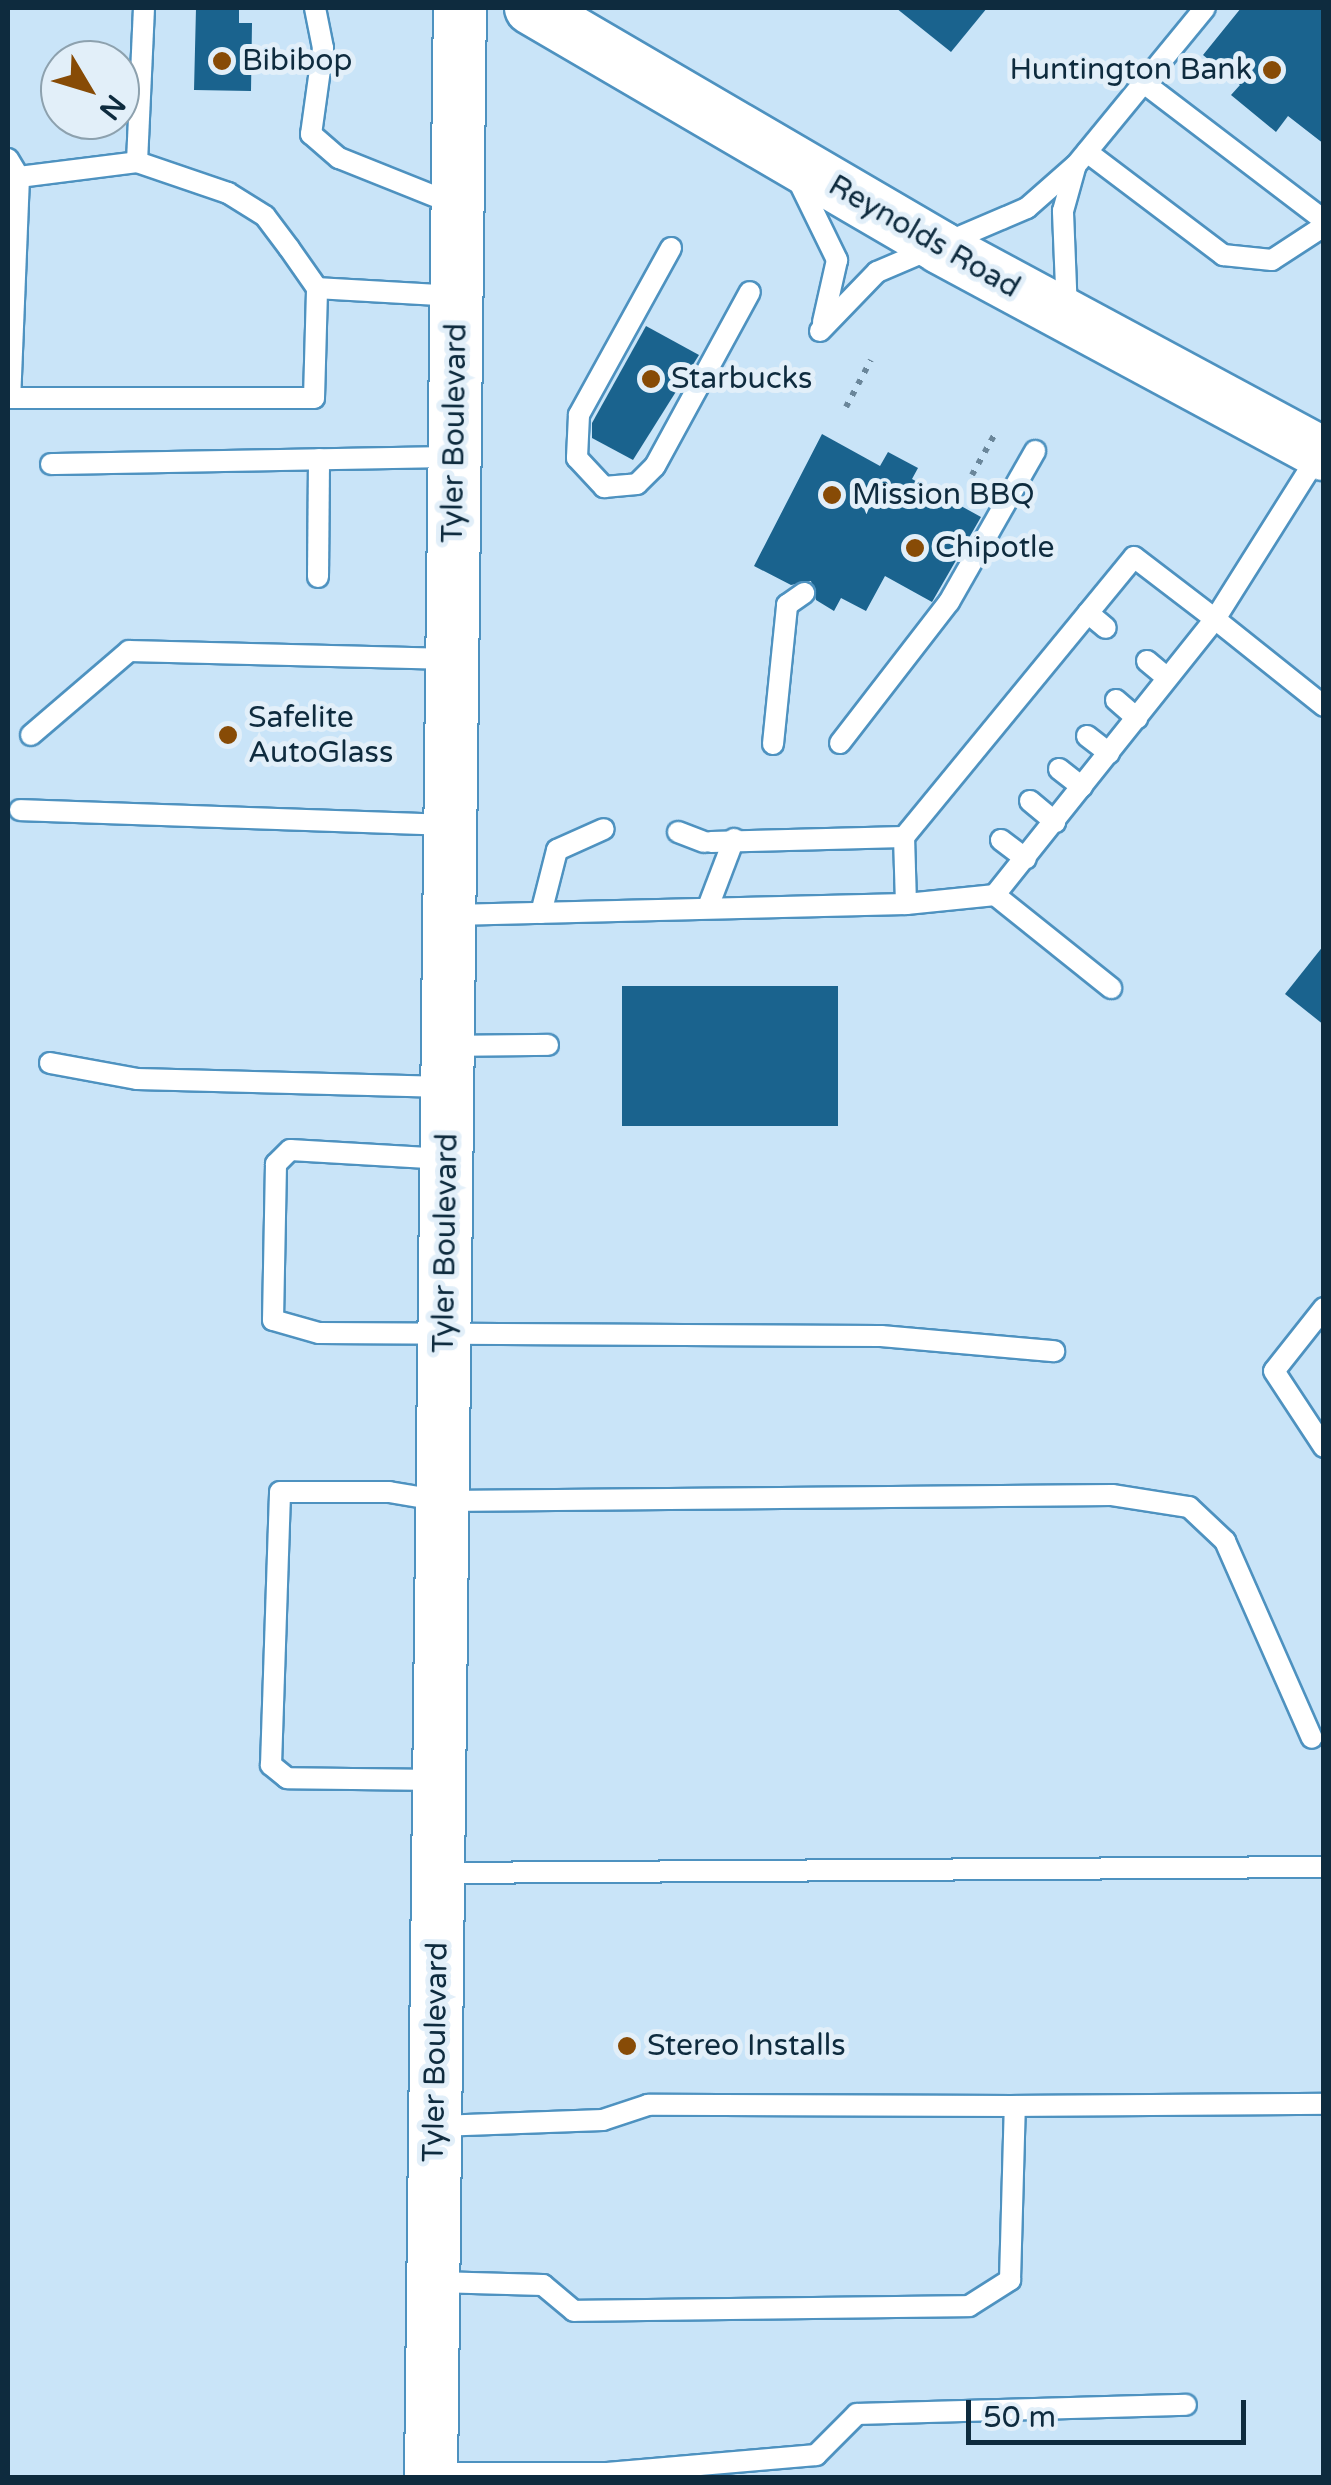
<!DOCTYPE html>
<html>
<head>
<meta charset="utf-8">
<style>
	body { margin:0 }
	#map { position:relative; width:1331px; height:2485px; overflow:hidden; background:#c9e4f8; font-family:"Varela Round",sans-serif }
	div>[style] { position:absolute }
	.building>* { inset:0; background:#1a638e; transform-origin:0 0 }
	.path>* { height:6px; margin-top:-3px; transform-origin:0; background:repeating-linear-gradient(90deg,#6a869a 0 5px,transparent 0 13px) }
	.roads { filter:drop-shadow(2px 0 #4e92c0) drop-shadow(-2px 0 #4e92c0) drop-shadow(0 2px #4e92c0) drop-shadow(0 -2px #4e92c0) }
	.lane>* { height:20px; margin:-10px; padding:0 10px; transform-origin:10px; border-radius:10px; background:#fff }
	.secondary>* { height:52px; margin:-26px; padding:0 26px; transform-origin:26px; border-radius:26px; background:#fff }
	.dots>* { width:28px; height:28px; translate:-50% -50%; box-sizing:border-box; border:5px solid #e2eff9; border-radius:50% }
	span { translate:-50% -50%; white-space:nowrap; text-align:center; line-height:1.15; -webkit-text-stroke:10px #e2eff9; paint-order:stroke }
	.poi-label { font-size:30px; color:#0e2b3e }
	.left { translate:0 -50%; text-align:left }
	.right { translate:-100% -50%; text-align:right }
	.street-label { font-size:30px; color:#0e2b3e }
	.frame { position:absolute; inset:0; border:10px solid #0e2b3e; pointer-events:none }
	.north { position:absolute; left:40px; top:40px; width:100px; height:100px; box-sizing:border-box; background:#e2eff9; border:2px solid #8da1ae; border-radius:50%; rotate:128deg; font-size:28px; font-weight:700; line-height:40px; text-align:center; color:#0e2b3e }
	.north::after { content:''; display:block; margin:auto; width:35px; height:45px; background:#874b06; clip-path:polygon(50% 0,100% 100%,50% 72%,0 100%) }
	.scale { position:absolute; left:966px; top:2400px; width:280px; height:45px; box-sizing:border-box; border:5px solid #0e2b3e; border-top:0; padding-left:12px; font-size:30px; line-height:35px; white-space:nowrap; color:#0e2b3e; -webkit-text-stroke:8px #e2eff9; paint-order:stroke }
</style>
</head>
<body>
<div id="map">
	<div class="building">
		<div style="clip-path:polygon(196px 8px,239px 8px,239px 23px,252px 23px,251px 91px,194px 90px)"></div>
		<div style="clip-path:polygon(896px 8px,987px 8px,951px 52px)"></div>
		<div style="clip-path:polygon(1241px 8px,1324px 8px,1324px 144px,1288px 116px,1276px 132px,1231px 95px,1240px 85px,1203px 55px)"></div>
		<div style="clip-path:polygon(646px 326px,699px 355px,633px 460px,592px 438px,592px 423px)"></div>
		<div style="clip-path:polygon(822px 434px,880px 466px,888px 452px,918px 468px,912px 479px,981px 517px,932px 602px,885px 576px,866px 611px,841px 598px,834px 611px,816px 600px,811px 581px,791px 585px,754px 566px)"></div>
		<div style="clip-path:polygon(1324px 945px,1324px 1025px,1285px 994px)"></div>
		<div style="left:838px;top:986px;width:140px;height:216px;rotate:90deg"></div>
	</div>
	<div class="path">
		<div style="left:846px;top:407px;width:53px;rotate:-62deg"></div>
		<div style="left:972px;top:475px;width:51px;rotate:-60.9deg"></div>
	</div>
	<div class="roads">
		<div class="lane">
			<div style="left:315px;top:8px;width:41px;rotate:78.7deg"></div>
			<div style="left:323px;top:48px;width:87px;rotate:97.9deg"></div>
			<div style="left:311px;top:134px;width:37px;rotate:41deg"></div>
			<div style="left:339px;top:158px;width:124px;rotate:21.8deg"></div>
			<div style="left:1144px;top:83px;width:226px;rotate:37.3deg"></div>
			<div style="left:1087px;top:152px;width:171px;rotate:37.1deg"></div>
			<div style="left:1223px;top:255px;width:49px;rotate:5.8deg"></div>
			<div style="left:1272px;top:260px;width:62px;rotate:-33.2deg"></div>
			<div style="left:8px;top:159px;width:21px;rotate:59deg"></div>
			<div style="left:19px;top:177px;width:119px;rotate:-7.2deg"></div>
			<div style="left:137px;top:162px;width:154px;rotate:-87.4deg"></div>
			<div style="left:19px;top:177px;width:221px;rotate:92.3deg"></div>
			<div style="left:10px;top:398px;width:304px"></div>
			<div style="left:314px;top:398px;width:110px;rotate:-88.4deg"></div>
			<div style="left:317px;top:288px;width:49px;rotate:-125deg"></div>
			<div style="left:289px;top:248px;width:40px;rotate:-127deg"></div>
			<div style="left:265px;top:216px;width:44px;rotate:-148.1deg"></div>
			<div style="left:228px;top:193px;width:96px;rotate:-161.2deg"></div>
			<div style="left:799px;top:182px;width:87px;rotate:64deg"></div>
			<div style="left:837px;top:260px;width:64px;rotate:102.7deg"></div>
			<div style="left:671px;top:248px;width:191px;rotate:118.9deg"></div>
			<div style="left:579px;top:415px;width:43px;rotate:92.7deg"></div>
			<div style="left:577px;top:458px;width:40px;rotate:47deg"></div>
			<div style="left:604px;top:487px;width:33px;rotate:-5deg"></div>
			<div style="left:637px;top:484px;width:25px;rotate:-45deg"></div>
			<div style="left:655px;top:466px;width:198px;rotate:-61.4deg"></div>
			<div style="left:317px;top:288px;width:138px;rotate:3.3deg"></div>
			<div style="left:1067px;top:312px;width:101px;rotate:-92.3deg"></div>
			<div style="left:1063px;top:211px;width:45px;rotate:-74.4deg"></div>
			<div style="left:820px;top:331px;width:82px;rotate:-46deg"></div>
			<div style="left:877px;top:272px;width:163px;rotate:-23.1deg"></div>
			<div style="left:1027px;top:208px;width:65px;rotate:-41.3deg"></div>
			<div style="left:1076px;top:165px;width:203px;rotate:-50.6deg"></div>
			<div style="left:1319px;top:454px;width:195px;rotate:122.2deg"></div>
			<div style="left:1215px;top:619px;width:139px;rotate:38.6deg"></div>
			<div style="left:51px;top:464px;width:402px;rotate:-1deg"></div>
			<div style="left:318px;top:577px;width:118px;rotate:-89.5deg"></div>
			<div style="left:1088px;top:613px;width:23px;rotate:40deg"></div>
			<div style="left:1147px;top:661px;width:26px;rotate:40deg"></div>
			<div style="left:1116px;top:700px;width:28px;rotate:41deg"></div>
			<div style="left:31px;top:735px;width:129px;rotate:-40.6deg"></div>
			<div style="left:129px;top:651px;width:323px;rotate:1.4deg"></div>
			<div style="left:1087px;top:736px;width:28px;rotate:38deg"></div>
			<div style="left:840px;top:743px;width:178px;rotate:-52.3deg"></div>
			<div style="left:949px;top:602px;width:174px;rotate:-60.3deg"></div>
			<div style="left:773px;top:744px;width:140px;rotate:-84.2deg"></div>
			<div style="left:787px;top:605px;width:21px;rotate:-35deg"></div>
			<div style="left:1059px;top:769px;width:29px;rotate:38deg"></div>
			<div style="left:1030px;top:801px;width:33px;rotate:40deg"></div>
			<div style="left:20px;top:810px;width:428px;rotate:2deg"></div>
			<div style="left:678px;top:832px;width:28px;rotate:21deg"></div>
			<div style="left:1001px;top:840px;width:31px;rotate:37deg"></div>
			<div style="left:711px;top:842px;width:193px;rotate:-1.5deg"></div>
			<div style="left:995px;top:895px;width:149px;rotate:38.7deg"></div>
			<div style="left:708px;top:907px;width:73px;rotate:-69.1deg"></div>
			<div style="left:541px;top:913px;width:65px;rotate:-75.7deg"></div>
			<div style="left:557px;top:850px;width:51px;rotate:-24.1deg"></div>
			<div style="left:452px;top:915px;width:454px;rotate:-1.4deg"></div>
			<div style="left:906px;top:904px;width:67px;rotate:-91.7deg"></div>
			<div style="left:904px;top:837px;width:362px;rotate:-50.6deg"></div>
			<div style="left:1134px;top:557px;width:102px;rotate:37.4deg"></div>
			<div style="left:1215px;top:619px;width:353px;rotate:128.6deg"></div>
			<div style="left:995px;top:895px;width:89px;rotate:174.2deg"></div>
			<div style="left:450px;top:1046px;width:98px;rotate:-0.6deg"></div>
			<div style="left:50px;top:1063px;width:88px;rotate:10.4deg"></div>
			<div style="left:137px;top:1079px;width:309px;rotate:1.5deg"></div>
			<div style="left:445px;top:1159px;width:155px;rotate:-176.7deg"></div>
			<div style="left:290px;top:1150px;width:20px;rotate:135deg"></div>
			<div style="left:276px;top:1164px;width:156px;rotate:91.1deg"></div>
			<div style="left:273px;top:1320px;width:48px;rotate:15.8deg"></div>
			<div style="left:319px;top:1333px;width:562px;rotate:0.31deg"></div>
			<div style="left:881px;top:1336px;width:174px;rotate:5deg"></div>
			<div style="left:1324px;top:1308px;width:80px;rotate:128.4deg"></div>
			<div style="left:1274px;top:1371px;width:91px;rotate:56.7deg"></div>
			<div style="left:440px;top:1780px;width:153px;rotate:-179.3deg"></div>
			<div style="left:287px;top:1778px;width:21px;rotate:-141deg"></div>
			<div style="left:271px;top:1765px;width:273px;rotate:-88.1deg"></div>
			<div style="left:280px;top:1492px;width:109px"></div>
			<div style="left:389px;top:1492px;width:55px;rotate:9.5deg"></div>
			<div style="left:443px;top:1501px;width:669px;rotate:-0.51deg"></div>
			<div style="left:1112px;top:1495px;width:78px;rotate:8.9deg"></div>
			<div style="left:1189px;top:1507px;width:50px;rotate:43.4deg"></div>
			<div style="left:1225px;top:1541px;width:215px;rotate:66.2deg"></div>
			<div style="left:441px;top:1873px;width:883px;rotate:-0.39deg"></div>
			<div style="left:1015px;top:2106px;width:309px;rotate:-0.4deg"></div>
			<div style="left:436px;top:2282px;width:107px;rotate:1.6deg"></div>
			<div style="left:543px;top:2285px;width:40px;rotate:40deg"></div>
			<div style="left:574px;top:2311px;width:395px;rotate:-0.7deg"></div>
			<div style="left:969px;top:2306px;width:49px;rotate:-32.4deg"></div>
			<div style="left:1010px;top:2280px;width:174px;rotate:-88.4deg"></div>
			<div style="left:1015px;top:2106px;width:367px;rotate:-179.8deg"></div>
			<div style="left:648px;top:2105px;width:47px;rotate:161.6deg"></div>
			<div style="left:603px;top:2120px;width:165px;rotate:177.9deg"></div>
			<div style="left:433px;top:2473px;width:174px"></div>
			<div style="left:607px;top:2473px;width:210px;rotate:-4.9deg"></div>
			<div style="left:816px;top:2455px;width:58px;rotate:-45deg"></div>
			<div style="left:857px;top:2414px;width:329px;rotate:-1.6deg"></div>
		</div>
		<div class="secondary">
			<div style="left:531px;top:8px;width:475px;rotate:30.3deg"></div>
			<div style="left:941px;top:248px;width:435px;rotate:28.3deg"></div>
			<div style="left:431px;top:2478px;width:2470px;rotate:-89.33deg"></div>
		</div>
	</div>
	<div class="dots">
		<div style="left:222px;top:61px;background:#874b06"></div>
		<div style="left:1272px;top:70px;background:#874b06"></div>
		<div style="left:651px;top:379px;background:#874b06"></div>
		<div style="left:832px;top:495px;background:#874b06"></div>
		<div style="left:915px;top:548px;background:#874b06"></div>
		<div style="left:228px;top:735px;background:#874b06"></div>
		<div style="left:627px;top:2046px;background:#874b06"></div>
	</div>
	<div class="poi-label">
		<span class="left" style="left:242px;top:61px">Bibibop</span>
		<span class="right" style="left:1252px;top:70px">Huntington Bank</span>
		<span class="left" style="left:671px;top:379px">Starbucks</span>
		<span class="left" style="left:852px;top:495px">Mission BBQ</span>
		<span class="left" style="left:935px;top:548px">Chipotle</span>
		<span class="left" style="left:248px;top:735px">Safelite<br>AutoGlass</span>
		<span class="left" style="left:647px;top:2046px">Stereo Installs</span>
	</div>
	<div class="street-label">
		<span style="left:924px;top:237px;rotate:30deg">Reynolds Road</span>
		<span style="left:455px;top:433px;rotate:-89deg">Tyler Boulevard</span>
		<span style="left:446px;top:1243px;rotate:-89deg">Tyler Boulevard</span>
		<span style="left:436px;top:2052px;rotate:-89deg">Tyler Boulevard</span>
	</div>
	<div class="frame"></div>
	<div class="north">N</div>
	<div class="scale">50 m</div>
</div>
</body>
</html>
